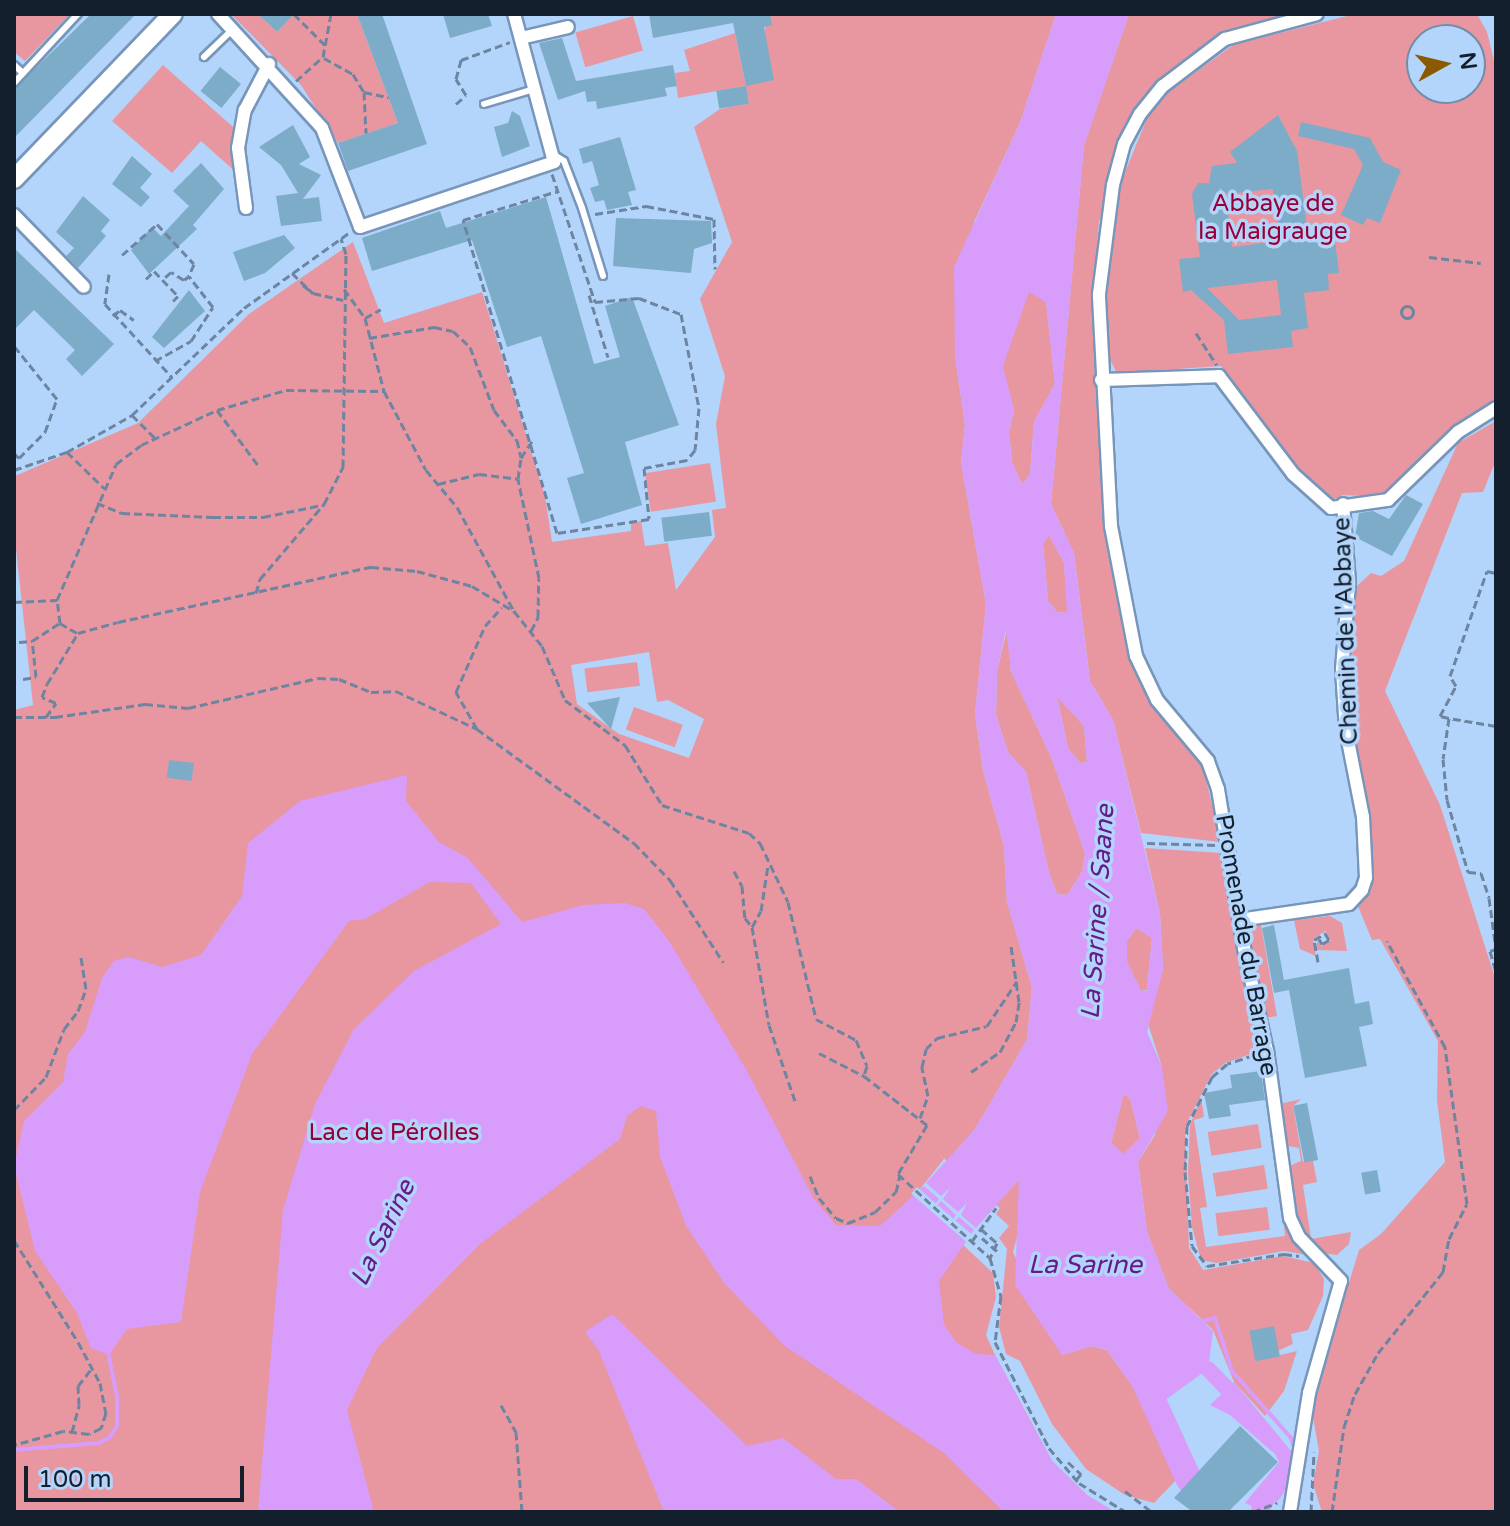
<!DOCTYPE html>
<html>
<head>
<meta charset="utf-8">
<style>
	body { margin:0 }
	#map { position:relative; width:1510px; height:1526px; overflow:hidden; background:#b3d4fb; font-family:"Varela Round",sans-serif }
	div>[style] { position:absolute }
	.green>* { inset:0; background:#e897a0; transform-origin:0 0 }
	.water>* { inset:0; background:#d89cfb }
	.pier>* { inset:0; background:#b3d4fb; transform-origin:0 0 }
	.stream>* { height:4px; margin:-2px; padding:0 2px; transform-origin:2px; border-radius:2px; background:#d89cfb }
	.canal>* { height:16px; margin:-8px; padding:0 8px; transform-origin:8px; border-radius:8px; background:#d89cfb }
	.river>* { height:26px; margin:-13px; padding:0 13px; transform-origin:13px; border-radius:13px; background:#d89cfb }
	.building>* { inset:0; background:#7cacc7; transform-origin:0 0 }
	.path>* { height:3px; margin-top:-1.5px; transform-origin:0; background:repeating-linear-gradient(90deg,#6d85a1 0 8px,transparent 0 12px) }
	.path>.ring { margin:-1.5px; padding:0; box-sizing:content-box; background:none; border:3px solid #6d85a1; border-radius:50% }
	.roads { filter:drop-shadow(2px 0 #7796ba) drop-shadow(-2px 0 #7796ba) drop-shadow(0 2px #7796ba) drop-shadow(0 -2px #7796ba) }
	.lane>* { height:6px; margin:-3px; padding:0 3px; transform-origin:3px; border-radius:3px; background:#fff }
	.street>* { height:12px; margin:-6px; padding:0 6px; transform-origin:6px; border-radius:6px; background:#fff }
	.secondary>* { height:18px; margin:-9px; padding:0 9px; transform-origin:9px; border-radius:9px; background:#fff }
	span { translate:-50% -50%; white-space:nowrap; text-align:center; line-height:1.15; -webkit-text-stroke:7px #b3d4fb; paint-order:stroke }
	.park-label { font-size:24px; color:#980035 }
	.street-label { font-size:24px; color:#131f2d }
	.water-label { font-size:26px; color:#671a89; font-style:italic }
	.frame { position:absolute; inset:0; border:16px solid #131f2d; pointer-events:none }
	.north { position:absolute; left:1406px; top:24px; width:80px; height:80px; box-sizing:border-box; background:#b3d4fb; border:2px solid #738ca9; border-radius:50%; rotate:82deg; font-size:22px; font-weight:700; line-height:32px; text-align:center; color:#131f2d }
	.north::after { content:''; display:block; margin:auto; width:28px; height:36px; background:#8a5900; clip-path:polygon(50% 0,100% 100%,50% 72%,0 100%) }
	.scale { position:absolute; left:24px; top:1466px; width:220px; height:36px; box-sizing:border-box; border:4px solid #131f2d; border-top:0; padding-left:10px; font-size:24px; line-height:28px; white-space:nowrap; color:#131f2d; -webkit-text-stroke:6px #b3d4fb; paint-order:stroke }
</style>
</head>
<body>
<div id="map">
	<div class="green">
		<div style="clip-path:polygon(14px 14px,70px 14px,25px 61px,14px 52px)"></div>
		<div style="clip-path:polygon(231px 14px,258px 14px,277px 32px,294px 14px,357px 14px,398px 123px,338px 143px,301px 85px)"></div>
		<div style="clip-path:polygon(evenodd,770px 14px,1056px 14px,1020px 123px,974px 222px,955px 356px,965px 425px,961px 462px,986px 604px,975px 714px,983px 770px,1004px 846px,1007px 902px,1032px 987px,1027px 1040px,975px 1129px,947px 1161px,938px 1153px,944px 1159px,913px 1198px,993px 1273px,996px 1297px,986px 1335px,995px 1355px,1052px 1461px,1088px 1496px,1115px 1512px,14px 1512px,14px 710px,33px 705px,15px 540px,15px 476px,138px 423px,249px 314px,353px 242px,384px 323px,482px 292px,545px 496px,552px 542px,631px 531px,631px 523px,641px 521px,645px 546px,668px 543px,676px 590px,715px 537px,712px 510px,726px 508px,716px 424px,725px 376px,700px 299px,732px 242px,694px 127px,720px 109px,749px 103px,745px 86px,678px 98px,675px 73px,690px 71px,684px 50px,735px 33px,746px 86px,770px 14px,649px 652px,657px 702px,668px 700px,704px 719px,689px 758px,619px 734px,577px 704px,571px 665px,649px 652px)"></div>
		<div style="clip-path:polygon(1129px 14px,1299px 14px,1223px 34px,1160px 80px,1121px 142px,1099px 221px,1093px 296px,1095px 381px,1105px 526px,1120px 607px,1139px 679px,1202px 763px,1221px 842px,1141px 833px,1113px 720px,1090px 681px,1074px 553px,1051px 504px,1084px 145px)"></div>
		<div style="clip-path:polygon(evenodd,1355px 14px,1477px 14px,1487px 32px,1496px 69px,1496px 400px,1455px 427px,1386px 497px,1343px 495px,1330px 501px,1271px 442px,1221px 366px,1117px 373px,1107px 354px,1107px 294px,1119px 187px,1148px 116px,1170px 91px,1233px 45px,1355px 14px,1422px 40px,1470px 40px,1470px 88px,1422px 88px,1422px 40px)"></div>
		<div style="left:633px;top:16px;width:36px;height:60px;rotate:74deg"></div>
		<div style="clip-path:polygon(163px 65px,241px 134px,238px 174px,201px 141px,172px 173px,112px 121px)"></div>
		<div style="clip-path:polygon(1029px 291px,1046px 302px,1055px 384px,1034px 422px,1030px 475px,1022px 484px,1012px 462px,1009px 432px,1014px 410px,1002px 366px)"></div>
		<div style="clip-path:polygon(1496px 421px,1496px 460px,1483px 492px,1462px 493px,1385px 691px,1440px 805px,1496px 981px,1496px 1512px,1322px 1512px,1313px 1484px,1319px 1451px,1311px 1406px,1359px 1250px,1381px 1234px,1445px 1162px,1437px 1100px,1438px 1041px,1380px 939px,1372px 940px,1357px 904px,1365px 892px,1346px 701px,1353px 600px,1357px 586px,1371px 573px,1381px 576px,1404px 561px,1458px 443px)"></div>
		<div style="left:710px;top:463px;width:39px;height:66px;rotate:81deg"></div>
		<div style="clip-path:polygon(1049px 535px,1064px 563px,1068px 613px,1057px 612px,1048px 601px,1043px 544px)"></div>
		<div style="clip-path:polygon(1007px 630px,1011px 671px,1052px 759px,1085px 853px,1082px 872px,1067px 895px,1057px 894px,1049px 873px,1026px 772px,1008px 752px,996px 715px,997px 671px)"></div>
		<div style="left:637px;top:662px;width:24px;height:53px;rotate:83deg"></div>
		<div style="clip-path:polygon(1057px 696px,1084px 726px,1087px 762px,1080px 763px,1068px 748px)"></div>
		<div style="left:634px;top:707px;width:52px;height:24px;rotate:20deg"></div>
		<div style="clip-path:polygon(1145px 848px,1222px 853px,1259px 1045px,1257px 1052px,1225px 1063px,1211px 1075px,1185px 1127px,1189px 1248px,1203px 1270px,1283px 1256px,1314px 1263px,1324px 1279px,1323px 1296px,1308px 1330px,1291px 1334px,1293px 1344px,1256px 1361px,1297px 1351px,1284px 1391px,1265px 1416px,1234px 1382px,1213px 1330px,1169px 1289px,1147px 1232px,1138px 1162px,1155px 1135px,1162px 1067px,1147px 1021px,1163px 969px,1160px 914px)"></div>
		<div style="clip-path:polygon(1330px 916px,1342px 923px,1347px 951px,1317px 950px,1317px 941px,1322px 946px,1331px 940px,1325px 931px,1313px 939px,1316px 956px,1300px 949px,1294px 920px)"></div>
		<div style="clip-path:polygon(1261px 925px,1277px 1016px,1265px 1018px,1249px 939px,1253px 927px)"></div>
		<div style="clip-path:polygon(1136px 928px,1152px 938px,1147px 990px,1141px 991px,1127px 962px,1127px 941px)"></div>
		<div style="clip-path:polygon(1124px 1093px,1131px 1101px,1140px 1139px,1124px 1155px,1111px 1143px)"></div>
		<div style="clip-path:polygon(1201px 1097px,1204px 1117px,1194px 1120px,1207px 1207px,1200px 1208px,1206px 1247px,1285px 1236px,1278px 1161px,1296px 1240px,1308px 1255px,1284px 1251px,1217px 1263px,1201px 1260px,1192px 1227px,1188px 1172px,1190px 1125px)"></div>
		<div style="clip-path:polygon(1301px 1099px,1293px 1106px,1303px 1162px,1313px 1161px,1317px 1182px,1303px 1185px,1311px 1239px,1351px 1232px,1349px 1244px,1337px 1255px,1321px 1253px,1309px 1241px,1292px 1207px,1287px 1167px,1301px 1161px,1299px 1148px,1283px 1145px,1280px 1104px)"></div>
		<div style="left:1258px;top:1124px;width:24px;height:51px;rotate:81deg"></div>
		<div style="left:1264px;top:1165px;width:24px;height:52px;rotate:81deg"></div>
		<div style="clip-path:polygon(1019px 1179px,1021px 1223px,1013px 1252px,1062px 1355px,1091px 1346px,1107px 1350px,1150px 1411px,1179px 1477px,1154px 1503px,1125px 1495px,1086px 1469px,1052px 1424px,1020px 1361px,1006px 1354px,999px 1327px,1007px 1249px,999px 1238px,1009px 1226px,996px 1214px,1000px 1208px,995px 1204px)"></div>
		<div style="left:1267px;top:1207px;width:23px;height:52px;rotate:83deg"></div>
	</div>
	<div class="water">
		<div style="clip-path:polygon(evenodd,1056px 14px,1129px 14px,1084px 146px,1051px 504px,1074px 553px,1090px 681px,1113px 720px,1160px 914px,1163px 970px,1147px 1032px,1162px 1067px,1168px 1111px,1138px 1162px,1147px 1232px,1169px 1289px,1213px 1331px,1208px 1369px,1150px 1411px,1107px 1350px,1091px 1346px,1062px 1355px,1015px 1285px,1019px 1180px,976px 1228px,961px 1215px,967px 1203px,958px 1212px,943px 1199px,950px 1188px,941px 1196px,926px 1183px,975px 1129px,1027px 1040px,1032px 987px,1007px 902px,1004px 846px,983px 770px,975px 714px,986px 604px,961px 462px,965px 425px,955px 356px,954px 267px,1020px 123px,1056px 14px,1029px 292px,1046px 302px,1055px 384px,1034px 422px,1030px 475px,1022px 484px,1012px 462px,1009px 432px,1014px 410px,1003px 366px,1029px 292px,1056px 14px,1049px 535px,1064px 563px,1067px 613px,1057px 612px,1048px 601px,1043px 544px,1049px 535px,1056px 14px,1006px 630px,1011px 671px,1052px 759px,1085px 853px,1082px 872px,1067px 895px,1057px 894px,1049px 873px,1026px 772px,1008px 752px,996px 715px,997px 671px,1006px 630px,1056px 14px,1057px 697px,1084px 726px,1087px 762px,1080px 763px,1068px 748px,1057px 697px,1056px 14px,1136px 928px,1152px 938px,1147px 991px,1141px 991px,1127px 962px,1127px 941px,1136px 928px,1056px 14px,1124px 1093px,1131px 1101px,1140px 1138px,1123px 1154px,1111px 1143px,1124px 1093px)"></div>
		<div style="clip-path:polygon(407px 775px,406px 801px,439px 842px,468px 858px,522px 922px,584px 905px,625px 903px,644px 909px,669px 941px,747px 1071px,814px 1199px,836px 1225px,880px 1226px,924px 1186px,939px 1199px,929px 1213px,941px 1201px,956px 1215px,947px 1229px,959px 1217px,974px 1230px,939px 1281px,944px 1325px,957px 1343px,976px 1354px,995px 1355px,1052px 1461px,1088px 1496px,1115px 1512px,1004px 1512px,944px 1453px,785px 1346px,725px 1284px,686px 1226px,660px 1157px,656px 1111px,641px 1106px,627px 1116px,620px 1139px,480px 1244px,377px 1348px,347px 1410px,374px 1512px,258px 1512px,283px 1210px,315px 1104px,354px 1029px,414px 971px,501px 924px,471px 883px,430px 882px,365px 919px,349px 921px,252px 1054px,200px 1192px,181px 1322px,127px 1329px,109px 1355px,91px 1348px,77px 1313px,35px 1251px,14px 1166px,24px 1121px,63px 1082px,68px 1054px,85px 1032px,102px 978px,114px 961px,129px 957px,162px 967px,201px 955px,242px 896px,248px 843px,300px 801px)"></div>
		<div style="clip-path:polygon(612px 1314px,747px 1446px,783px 1438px,836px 1479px,856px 1479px,900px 1512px,664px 1512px,599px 1351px,585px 1332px)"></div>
		<div style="clip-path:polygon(1234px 1382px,1291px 1451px,1290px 1476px,1269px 1512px,1250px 1512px,1252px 1506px,1245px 1503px,1279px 1462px,1275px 1454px,1230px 1415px,1210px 1405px)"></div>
	</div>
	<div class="pier">
		<div style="left:917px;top:1187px;width:76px;height:9px;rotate:41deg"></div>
	</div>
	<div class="stream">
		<div style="left:1203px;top:1321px;width:12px;rotate:-14deg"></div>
		<div style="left:1215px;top:1318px;width:56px;rotate:72.2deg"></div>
		<div style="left:1232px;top:1371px;width:89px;rotate:48.6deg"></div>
		<div style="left:1291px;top:1438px;width:13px;rotate:72deg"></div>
		<div style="left:14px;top:1450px;width:85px;rotate:-4.7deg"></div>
		<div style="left:99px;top:1443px;width:13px;rotate:-29deg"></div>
		<div style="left:110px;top:1437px;width:13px;rotate:-58deg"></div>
		<div style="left:117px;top:1426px;width:29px;rotate:-90deg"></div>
		<div style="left:117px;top:1397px;width:46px;rotate:-101.3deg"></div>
		<div style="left:1277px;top:1499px;width:25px;rotate:-56deg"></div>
	</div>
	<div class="canal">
		<div style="left:1208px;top:1369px;width:49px;rotate:45.8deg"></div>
	</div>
	<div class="river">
		<div style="left:1141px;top:1374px;width:116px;rotate:65.6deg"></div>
	</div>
	<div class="building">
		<div style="clip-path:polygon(91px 14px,136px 14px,14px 138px,14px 89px)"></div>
		<div style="clip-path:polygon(258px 14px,294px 14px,277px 32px)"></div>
		<div style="clip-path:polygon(357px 14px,382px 14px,427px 144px,348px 171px,338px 143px,398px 123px)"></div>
		<div style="clip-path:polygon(443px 14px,488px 14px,492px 26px,450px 38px)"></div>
		<div style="clip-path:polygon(649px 14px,770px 14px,772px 25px,764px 27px,774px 80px,746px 86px,733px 23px,653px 38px)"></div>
		<div style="clip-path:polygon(562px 38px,576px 81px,673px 65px,677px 86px,665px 88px,667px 96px,597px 109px,596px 101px,587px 102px,585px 91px,558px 100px,539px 43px)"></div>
		<div style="left:220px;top:67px;width:27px;height:31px;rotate:39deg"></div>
		<div style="left:746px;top:86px;width:18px;height:30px;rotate:81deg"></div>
		<div style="clip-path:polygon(512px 111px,520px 116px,530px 146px,502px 157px,494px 127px,508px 123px)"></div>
		<div style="clip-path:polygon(evenodd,1278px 115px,1297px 151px,1307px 227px,1333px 224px,1339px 273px,1328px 274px,1329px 290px,1304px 293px,1308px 328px,1291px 331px,1293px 347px,1228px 354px,1224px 320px,1191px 290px,1183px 292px,1179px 259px,1200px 257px,1192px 194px,1198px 183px,1209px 183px,1212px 166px,1237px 163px,1230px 152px,1278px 115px,1273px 189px,1280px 241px,1232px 247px,1226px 194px,1273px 189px,1278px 115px,1277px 280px,1281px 315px,1239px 320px,1207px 288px,1277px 280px)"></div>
		<div style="clip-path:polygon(1301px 122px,1370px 138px,1383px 162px,1401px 170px,1380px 223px,1367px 218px,1363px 225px,1341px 215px,1363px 165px,1354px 149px,1298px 136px)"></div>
		<div style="clip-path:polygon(293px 125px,310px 157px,299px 164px,321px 175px,303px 199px,319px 197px,322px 221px,281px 226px,276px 196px,298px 193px,281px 165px,259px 147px)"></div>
		<div style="clip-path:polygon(620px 137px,636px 190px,628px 192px,632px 205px,607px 210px,604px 200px,595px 202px,590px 188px,599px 185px,592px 161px,583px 164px,579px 149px)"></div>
		<div style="clip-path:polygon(132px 156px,152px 174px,140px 188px,150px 197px,141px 207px,112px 184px)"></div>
		<div style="clip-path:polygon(201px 163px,224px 189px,193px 225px,197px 229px,149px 274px,131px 250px,152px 227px,161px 236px,189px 206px,173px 191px)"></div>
		<div style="clip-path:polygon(83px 196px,110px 220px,101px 231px,106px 236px,78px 268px,66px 256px,74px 248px,56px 232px)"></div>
		<div style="clip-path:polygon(546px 197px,594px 364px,620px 357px,605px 306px,632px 297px,679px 425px,625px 442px,642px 505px,581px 524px,567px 478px,584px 473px,541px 336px,507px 347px,472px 240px,372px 271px,362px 238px,440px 211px,446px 228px)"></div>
		<div style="clip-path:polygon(616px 218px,711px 221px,712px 243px,694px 249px,691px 273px,613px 266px)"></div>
		<div style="clip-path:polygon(284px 235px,295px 248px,265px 273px,244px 281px,233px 252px)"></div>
		<div style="clip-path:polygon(14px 248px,114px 344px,82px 376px,66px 359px,75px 350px,34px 310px,14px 330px)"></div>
		<div style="clip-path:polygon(189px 290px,205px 311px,164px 348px,152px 337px)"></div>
		<div style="clip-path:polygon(1406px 495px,1423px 504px,1392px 556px,1355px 537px,1359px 513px,1373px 511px,1389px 519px)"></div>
		<div style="left:709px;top:512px;width:24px;height:48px;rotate:83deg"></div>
		<div style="clip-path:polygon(620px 697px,611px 729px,587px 703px)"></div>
		<div style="left:169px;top:760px;width:25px;height:18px;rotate:7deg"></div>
		<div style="clip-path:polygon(1274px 925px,1284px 980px,1349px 968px,1355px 1004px,1369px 1001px,1373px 1024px,1359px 1027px,1367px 1066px,1305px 1078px,1289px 990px,1274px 993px,1262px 928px)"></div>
		<div style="clip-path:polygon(1261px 1071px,1265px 1100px,1229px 1105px,1231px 1116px,1209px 1119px,1204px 1093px,1232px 1088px,1230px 1075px)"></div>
		<div style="left:1307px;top:1103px;width:58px;height:14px;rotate:79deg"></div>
		<div style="left:1377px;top:1170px;width:22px;height:16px;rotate:80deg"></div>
		<div style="left:1274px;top:1326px;width:31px;height:25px;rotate:79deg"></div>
		<div style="clip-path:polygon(1240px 1426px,1278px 1462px,1228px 1512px,1193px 1512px,1174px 1498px)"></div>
	</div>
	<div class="path">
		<div style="left:294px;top:14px;width:44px;rotate:45deg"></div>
		<div style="left:324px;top:58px;width:33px;rotate:29deg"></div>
		<div style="left:353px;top:74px;width:21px;rotate:59deg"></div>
		<div style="left:364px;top:92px;width:25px;rotate:12deg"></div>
		<div style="left:296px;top:81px;width:36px;rotate:-42deg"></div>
		<div style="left:323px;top:57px;width:44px;rotate:-79.5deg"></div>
		<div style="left:364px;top:92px;width:41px;rotate:87.2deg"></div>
		<div style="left:456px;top:104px;width:13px;rotate:-42deg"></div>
		<div style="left:466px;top:95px;width:19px;rotate:-122deg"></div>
		<div style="left:456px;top:79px;width:20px;rotate:-75deg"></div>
		<div style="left:461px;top:60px;width:52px;rotate:-20.2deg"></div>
		<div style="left:552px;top:174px;width:135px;rotate:71.4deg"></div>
		<div style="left:595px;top:302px;width:44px;rotate:-5.2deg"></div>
		<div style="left:639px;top:298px;width:45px;rotate:20.9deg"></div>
		<div style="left:681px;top:314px;width:96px;rotate:79.2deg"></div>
		<div style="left:699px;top:408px;width:42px;rotate:95.4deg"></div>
		<div style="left:695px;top:450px;width:13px;rotate:129deg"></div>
		<div style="left:687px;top:460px;width:44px;rotate:169.5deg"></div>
		<div style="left:644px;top:468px;width:51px;rotate:84.4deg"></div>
		<div style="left:649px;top:519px;width:93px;rotate:171.3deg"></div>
		<div style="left:557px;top:533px;width:327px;rotate:-106.7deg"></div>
		<div style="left:463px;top:220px;width:99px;rotate:-17deg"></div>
		<div style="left:595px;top:214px;width:52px;rotate:-8.9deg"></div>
		<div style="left:646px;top:206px;width:69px;rotate:10.8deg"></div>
		<div style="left:714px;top:219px;width:50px;rotate:88.9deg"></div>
		<div style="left:122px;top:255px;width:47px;rotate:-41.5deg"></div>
		<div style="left:157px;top:224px;width:54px;rotate:47.2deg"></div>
		<div style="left:194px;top:264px;width:13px;rotate:113deg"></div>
		<div style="left:1429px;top:257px;width:52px;rotate:6.6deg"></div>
		<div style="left:292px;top:273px;width:29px;rotate:44deg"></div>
		<div style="left:313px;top:293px;width:31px;rotate:13deg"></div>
		<div style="left:109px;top:274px;width:30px;rotate:98deg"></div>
		<div style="left:105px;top:304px;width:99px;rotate:47.5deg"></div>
		<div style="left:146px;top:279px;width:11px;rotate:-45deg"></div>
		<div style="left:154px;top:271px;width:35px;rotate:46deg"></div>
		<div style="left:178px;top:296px;width:7px;rotate:135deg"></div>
		<div style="left:303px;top:285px;width:13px;rotate:39deg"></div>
		<div style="left:344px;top:289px;width:36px;rotate:54deg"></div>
		<div style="left:365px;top:318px;width:75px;rotate:75.4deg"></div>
		<div style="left:384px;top:391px;width:89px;rotate:62deg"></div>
		<div style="left:426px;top:470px;width:48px;rotate:50deg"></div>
		<div style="left:457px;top:507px;width:119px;rotate:61.3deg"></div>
		<div style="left:514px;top:611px;width:45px;rotate:51.3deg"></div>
		<div style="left:542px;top:646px;width:59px;rotate:66.9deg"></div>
		<div style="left:565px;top:700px;width:75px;rotate:36.9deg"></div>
		<div style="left:625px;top:745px;width:70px;rotate:58.3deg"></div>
		<div style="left:662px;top:805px;width:91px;rotate:17.8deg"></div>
		<div style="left:749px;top:833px;width:15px;rotate:42deg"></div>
		<div style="left:760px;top:843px;width:65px;rotate:64.6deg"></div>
		<div style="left:788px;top:902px;width:120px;rotate:76.5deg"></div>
		<div style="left:816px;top:1019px;width:45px;rotate:27.7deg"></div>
		<div style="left:856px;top:1040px;width:28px;rotate:67deg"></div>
		<div style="left:867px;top:1066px;width:10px;rotate:107deg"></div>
		<div style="left:589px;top:295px;width:65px;rotate:73deg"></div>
		<div class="ring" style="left:1401px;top:306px;width:9px;height:9px"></div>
		<div style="left:113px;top:316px;width:9px;rotate:-41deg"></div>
		<div style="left:120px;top:310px;width:17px;rotate:36deg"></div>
		<div style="left:365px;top:318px;width:18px;rotate:-29deg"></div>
		<div style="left:1196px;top:333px;width:38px;rotate:57deg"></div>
		<div style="left:369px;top:338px;width:66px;rotate:-9.6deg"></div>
		<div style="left:434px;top:327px;width:19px;rotate:12deg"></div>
		<div style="left:453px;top:331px;width:23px;rotate:43deg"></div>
		<div style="left:470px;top:347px;width:67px;rotate:69.1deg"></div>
		<div style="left:494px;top:410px;width:38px;rotate:53deg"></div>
		<div style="left:517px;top:440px;width:18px;rotate:77deg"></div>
		<div style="left:155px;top:361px;width:41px;rotate:-29.1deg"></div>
		<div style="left:191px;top:341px;width:40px;rotate:-57.1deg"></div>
		<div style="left:213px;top:307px;width:39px;rotate:-128deg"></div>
		<div style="left:189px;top:276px;width:6px;rotate:141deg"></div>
		<div style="left:184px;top:280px;width:15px;rotate:-148deg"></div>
		<div style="left:171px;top:272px;width:12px;rotate:138deg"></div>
		<div style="left:217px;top:410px;width:72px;rotate:53.4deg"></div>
		<div style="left:132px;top:415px;width:33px;rotate:45deg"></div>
		<div style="left:67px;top:452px;width:52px;rotate:44.2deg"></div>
		<div style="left:14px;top:453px;width:7px;rotate:45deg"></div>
		<div style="left:19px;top:458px;width:37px;rotate:-45deg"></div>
		<div style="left:45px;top:432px;width:35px;rotate:-70deg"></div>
		<div style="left:57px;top:399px;width:67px;rotate:-128.9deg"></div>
		<div style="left:14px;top:470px;width:56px;rotate:-18.8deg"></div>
		<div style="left:67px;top:452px;width:75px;rotate:-29.6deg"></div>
		<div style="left:132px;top:415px;width:155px;rotate:-43.7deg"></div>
		<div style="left:244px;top:308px;width:130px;rotate:-35.6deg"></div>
		<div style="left:438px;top:484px;width:42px;rotate:-13.7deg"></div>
		<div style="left:479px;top:474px;width:39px;rotate:7deg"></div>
		<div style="left:97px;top:503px;width:27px;rotate:22deg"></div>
		<div style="left:122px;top:513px;width:91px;rotate:2.5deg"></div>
		<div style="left:213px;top:517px;width:50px"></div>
		<div style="left:263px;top:517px;width:60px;rotate:-11.5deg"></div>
		<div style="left:256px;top:593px;width:15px;rotate:-74deg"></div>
		<div style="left:260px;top:579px;width:99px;rotate:-49.5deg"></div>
		<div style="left:324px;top:504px;width:42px;rotate:-62.8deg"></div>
		<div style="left:343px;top:467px;width:213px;rotate:-89.2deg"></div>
		<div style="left:346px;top:254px;width:16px;rotate:-108deg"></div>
		<div style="left:14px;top:602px;width:43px;rotate:-2.7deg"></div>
		<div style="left:531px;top:631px;width:16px;rotate:-63deg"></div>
		<div style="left:538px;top:617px;width:39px;rotate:-89deg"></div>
		<div style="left:539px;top:578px;width:101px;rotate:-102deg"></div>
		<div style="left:518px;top:479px;width:21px;rotate:-82deg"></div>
		<div style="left:521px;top:458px;width:20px;rotate:-57deg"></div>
		<div style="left:77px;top:633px;width:20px;rotate:-150deg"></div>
		<div style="left:60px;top:623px;width:23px;rotate:-97deg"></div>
		<div style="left:57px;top:600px;width:148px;rotate:-66.5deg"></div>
		<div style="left:116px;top:464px;width:31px;rotate:-37deg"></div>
		<div style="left:141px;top:445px;width:84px;rotate:-24.7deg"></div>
		<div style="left:217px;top:410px;width:72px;rotate:-16.2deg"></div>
		<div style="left:286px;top:390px;width:98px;rotate:0.6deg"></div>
		<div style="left:19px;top:642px;width:13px;rotate:-4deg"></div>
		<div style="left:23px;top:679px;width:13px;rotate:-9deg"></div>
		<div style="left:36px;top:677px;width:36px;rotate:-96deg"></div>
		<div style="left:32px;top:641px;width:33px;rotate:-33deg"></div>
		<div style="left:14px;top:717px;width:41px"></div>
		<div style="left:55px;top:717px;width:91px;rotate:-8.2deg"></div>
		<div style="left:145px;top:704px;width:43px;rotate:5.3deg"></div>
		<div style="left:188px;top:708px;width:133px;rotate:-13deg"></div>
		<div style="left:318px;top:678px;width:21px;rotate:3deg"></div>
		<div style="left:339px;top:679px;width:35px;rotate:22deg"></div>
		<div style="left:371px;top:692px;width:25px;rotate:-2deg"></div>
		<div style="left:396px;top:691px;width:89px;rotate:25.1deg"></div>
		<div style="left:477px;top:729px;width:194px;rotate:36deg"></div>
		<div style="left:634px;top:843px;width:52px;rotate:45.8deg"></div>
		<div style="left:670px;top:880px;width:98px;rotate:57.1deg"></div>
		<div style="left:46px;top:717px;width:17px;rotate:-54deg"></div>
		<div style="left:56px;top:703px;width:15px;rotate:-157deg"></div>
		<div style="left:42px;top:697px;width:14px;rotate:-69deg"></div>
		<div style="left:47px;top:684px;width:60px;rotate:-58.7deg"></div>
		<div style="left:78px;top:633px;width:41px;rotate:-15.4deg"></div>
		<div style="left:118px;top:622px;width:259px;rotate:-12.3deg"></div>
		<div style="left:371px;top:567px;width:46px;rotate:5deg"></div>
		<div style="left:417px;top:571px;width:57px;rotate:15.3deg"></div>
		<div style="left:472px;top:586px;width:49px;rotate:30.8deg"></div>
		<div style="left:1449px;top:718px;width:9px;rotate:-167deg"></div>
		<div style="left:1440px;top:716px;width:34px;rotate:-62deg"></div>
		<div style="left:1456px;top:686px;width:12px;rotate:-121deg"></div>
		<div style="left:1450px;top:676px;width:111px;rotate:-70.6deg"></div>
		<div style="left:1487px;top:571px;width:9px;rotate:13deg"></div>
		<div style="left:1496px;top:726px;width:48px;rotate:-170.3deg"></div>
		<div style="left:1449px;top:718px;width:41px;rotate:98.3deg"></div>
		<div style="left:1443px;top:759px;width:41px;rotate:84.4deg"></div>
		<div style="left:1447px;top:800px;width:75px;rotate:73.7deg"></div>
		<div style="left:1468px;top:872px;width:13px;rotate:4deg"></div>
		<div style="left:1481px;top:873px;width:26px;rotate:72deg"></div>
		<div style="left:1489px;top:898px;width:51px;rotate:82.2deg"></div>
		<div style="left:1496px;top:949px;width:6px;rotate:162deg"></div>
		<div style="left:1490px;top:951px;width:22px;rotate:74deg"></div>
		<div style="left:477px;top:729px;width:43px;rotate:-119.6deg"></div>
		<div style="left:456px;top:692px;width:72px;rotate:-66.3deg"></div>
		<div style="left:485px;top:626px;width:25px;rotate:-48deg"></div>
		<div style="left:1496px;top:787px;width:20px;rotate:90deg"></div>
		<div style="left:1147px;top:843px;width:69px;rotate:1.7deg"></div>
		<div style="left:734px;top:871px;width:17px;rotate:62deg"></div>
		<div style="left:742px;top:886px;width:32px;rotate:85deg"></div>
		<div style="left:745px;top:918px;width:11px;rotate:52deg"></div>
		<div style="left:752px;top:927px;width:18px;rotate:-61deg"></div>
		<div style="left:761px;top:911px;width:47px;rotate:-81.3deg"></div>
		<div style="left:752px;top:927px;width:99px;rotate:80.2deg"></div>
		<div style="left:769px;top:1025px;width:83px;rotate:71.1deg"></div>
		<div style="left:1318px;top:962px;width:22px;rotate:-100deg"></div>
		<div style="left:1314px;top:940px;width:13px;rotate:-32deg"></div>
		<div style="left:1325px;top:933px;width:8px;rotate:60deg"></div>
		<div style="left:1329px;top:940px;width:8px;rotate:150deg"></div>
		<div style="left:1322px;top:944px;width:6px;rotate:-121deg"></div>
		<div style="left:819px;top:1053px;width:51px;rotate:27.1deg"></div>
		<div style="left:864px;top:1076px;width:80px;rotate:37.9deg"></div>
		<div style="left:927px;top:1125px;width:57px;rotate:120.6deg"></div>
		<div style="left:898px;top:1174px;width:125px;rotate:42.4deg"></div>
		<div style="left:990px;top:1258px;width:40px;rotate:74deg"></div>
		<div style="left:1001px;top:1296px;width:46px;rotate:97.4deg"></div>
		<div style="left:995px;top:1342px;width:119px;rotate:63deg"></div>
		<div style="left:1049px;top:1448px;width:46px;rotate:49.4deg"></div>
		<div style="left:1079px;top:1483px;width:55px;rotate:31.7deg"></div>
		<div style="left:1254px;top:1055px;width:28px;rotate:162deg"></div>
		<div style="left:1227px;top:1064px;width:20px;rotate:139deg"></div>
		<div style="left:1212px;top:1077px;width:55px;rotate:117deg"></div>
		<div style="left:1187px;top:1126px;width:46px;rotate:92.5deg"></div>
		<div style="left:1185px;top:1172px;width:74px;rotate:84.6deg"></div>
		<div style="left:1192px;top:1246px;width:25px;rotate:53deg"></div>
		<div style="left:1207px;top:1266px;width:78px;rotate:-8.9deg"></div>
		<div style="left:1284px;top:1254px;width:15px;rotate:8deg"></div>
		<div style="left:971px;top:1072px;width:35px;rotate:-35deg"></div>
		<div style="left:1000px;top:1052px;width:34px;rotate:-62deg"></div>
		<div style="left:1016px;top:1022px;width:20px;rotate:-81deg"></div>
		<div style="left:1019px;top:1002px;width:57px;rotate:-98.1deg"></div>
		<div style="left:14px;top:1110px;width:46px;rotate:-45.9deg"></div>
		<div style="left:46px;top:1077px;width:51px;rotate:-69.4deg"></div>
		<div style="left:64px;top:1029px;width:23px;rotate:-52deg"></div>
		<div style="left:78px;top:1011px;width:23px;rotate:-70deg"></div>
		<div style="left:86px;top:989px;width:36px;rotate:-99deg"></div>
		<div style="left:920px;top:1118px;width:23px;rotate:-70deg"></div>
		<div style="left:928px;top:1096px;width:30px;rotate:-102deg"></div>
		<div style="left:922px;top:1067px;width:18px;rotate:-77deg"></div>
		<div style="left:926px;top:1049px;width:16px;rotate:-45deg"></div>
		<div style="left:937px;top:1038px;width:51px;rotate:-13.5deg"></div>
		<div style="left:987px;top:1026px;width:54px;rotate:-56.3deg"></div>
		<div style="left:810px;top:1176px;width:24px;rotate:68deg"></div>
		<div style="left:819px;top:1198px;width:26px;rotate:50deg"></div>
		<div style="left:836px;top:1218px;width:13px;rotate:23deg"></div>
		<div style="left:848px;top:1223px;width:29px;rotate:-22deg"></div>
		<div style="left:875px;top:1212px;width:29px;rotate:-44deg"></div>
		<div style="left:896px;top:1192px;width:17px;rotate:-77deg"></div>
		<div style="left:981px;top:1229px;width:21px;rotate:41deg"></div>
		<div style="left:997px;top:1243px;width:17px;rotate:115deg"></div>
		<div style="left:982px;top:1238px;width:20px;rotate:41deg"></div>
		<div style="left:14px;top:1240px;width:120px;rotate:57.9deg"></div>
		<div style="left:78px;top:1342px;width:47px;rotate:61.8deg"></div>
		<div style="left:100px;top:1383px;width:31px;rotate:79deg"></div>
		<div style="left:106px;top:1413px;width:16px;rotate:108deg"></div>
		<div style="left:101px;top:1428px;width:13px;rotate:153deg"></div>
		<div style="left:89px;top:1434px;width:26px;rotate:-173deg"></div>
		<div style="left:63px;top:1431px;width:51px;rotate:164.1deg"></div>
		<div style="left:972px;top:1241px;width:41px;rotate:-54deg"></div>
		<div style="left:501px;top:1405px;width:31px;rotate:61deg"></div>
		<div style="left:516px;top:1432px;width:80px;rotate:85.7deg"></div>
		<div style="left:72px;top:1432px;width:28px;rotate:-75deg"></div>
		<div style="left:79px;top:1405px;width:19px;rotate:-93deg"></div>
		<div style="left:78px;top:1386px;width:23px;rotate:-52deg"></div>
		<div style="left:1068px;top:1462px;width:18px;rotate:43deg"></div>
		<div style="left:1081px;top:1474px;width:8px;rotate:130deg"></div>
		<div style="left:1125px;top:1491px;width:34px;rotate:38deg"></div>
		<div style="left:1253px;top:1512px;width:26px;rotate:-21deg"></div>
		<div style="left:1311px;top:1512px;width:60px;rotate:-87.1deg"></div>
		<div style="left:1332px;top:1512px;width:86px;rotate:-82deg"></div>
		<div style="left:1344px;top:1427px;width:35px;rotate:-72deg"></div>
		<div style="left:1355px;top:1394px;width:47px;rotate:-60.7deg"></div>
		<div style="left:1378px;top:1353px;width:104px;rotate:-51.3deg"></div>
		<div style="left:1443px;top:1272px;width:34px;rotate:-80deg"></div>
		<div style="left:1449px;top:1239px;width:39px;rotate:-63deg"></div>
		<div style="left:1467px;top:1204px;width:159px;rotate:-98deg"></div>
		<div style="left:1445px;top:1047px;width:121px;rotate:-118.7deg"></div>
	</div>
	<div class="roads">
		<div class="lane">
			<div style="left:204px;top:57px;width:42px;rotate:-44deg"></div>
			<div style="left:14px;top:65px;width:12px;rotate:42deg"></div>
			<div style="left:14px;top:83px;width:94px;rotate:-47.2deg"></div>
			<div style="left:484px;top:104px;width:52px;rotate:-16.7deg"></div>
			<div style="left:556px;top:156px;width:9px;rotate:32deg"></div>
			<div style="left:564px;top:161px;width:50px;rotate:69deg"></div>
			<div style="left:582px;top:208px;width:71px;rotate:72.8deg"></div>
		</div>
		<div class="street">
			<div style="left:218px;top:14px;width:154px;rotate:47.6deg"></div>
			<div style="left:322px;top:128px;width:106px;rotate:69deg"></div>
			<div style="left:360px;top:227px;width:205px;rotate:-18.5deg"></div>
			<div style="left:554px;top:162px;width:153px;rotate:-105.1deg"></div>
			<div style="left:521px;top:38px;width:48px;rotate:-13.2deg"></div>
			<div style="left:246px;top:208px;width:61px;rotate:-97.6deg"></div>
			<div style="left:238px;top:148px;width:39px;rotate:-80deg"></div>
			<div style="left:245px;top:110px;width:52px;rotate:-62.4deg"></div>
			<div style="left:14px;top:215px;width:100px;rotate:45.8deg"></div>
			<div style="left:1101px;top:380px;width:118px;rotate:-1.9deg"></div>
			<div style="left:1219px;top:376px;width:123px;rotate:52.9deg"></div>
			<div style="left:1293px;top:474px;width:51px;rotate:41.8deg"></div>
			<div style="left:1331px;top:508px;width:58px;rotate:-8deg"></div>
			<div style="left:1388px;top:500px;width:98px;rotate:-44.2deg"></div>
			<div style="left:1458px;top:432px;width:45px;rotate:-32.3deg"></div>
			<div style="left:1239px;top:920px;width:111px;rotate:-8.3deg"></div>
			<div style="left:1349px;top:904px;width:19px;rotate:-47deg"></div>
			<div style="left:1362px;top:890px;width:13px;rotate:-72deg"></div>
			<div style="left:1366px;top:878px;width:61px;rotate:-92.8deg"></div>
			<div style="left:1363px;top:817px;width:89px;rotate:-101.1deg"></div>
			<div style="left:1346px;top:730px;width:61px;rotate:-93.8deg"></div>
			<div style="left:1342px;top:669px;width:86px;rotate:-85.3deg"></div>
			<div style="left:1349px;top:583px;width:79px;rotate:-94.3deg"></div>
			<div style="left:1290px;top:1512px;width:121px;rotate:-80.9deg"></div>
			<div style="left:1309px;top:1393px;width:116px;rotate:-74.1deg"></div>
			<div style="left:1341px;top:1281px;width:61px;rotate:-133.7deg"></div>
			<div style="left:1299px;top:1237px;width:21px;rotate:-115deg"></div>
			<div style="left:1290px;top:1218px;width:169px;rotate:-97.8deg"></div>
			<div style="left:1267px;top:1051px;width:106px;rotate:-102.6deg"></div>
			<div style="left:1244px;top:948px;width:161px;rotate:-99.3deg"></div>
			<div style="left:1218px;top:789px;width:30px;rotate:-110deg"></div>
			<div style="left:1208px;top:761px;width:80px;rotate:-129.9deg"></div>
			<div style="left:1157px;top:700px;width:49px;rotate:-115.5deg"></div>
			<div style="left:1136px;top:656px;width:132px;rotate:-100.9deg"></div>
			<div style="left:1111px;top:526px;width:232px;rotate:-93deg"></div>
			<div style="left:1099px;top:294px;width:110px;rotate:-82.7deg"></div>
			<div style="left:1113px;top:185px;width:42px;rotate:-75deg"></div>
			<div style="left:1124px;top:144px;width:34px;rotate:-62deg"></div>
			<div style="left:1140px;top:114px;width:36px;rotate:-51deg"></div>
			<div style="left:1163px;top:86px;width:78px;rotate:-37.2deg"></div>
			<div style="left:1225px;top:39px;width:95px;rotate:-15.2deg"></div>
		</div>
		<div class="secondary">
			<div style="left:14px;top:179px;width:229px;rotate:-46.1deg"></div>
		</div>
	</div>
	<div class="park-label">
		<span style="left:1273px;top:218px">Abbaye de<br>la Maigrauge</span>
		<span style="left:394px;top:1133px">Lac de Pérolles</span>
	</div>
	<div class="street-label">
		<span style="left:1346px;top:631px;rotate:-92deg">Chemin de l'Abbaye</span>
		<span style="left:1246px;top:945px;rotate:80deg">Promenade du Barrage</span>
	</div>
	<div class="water-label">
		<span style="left:1098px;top:912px;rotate:-86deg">La Sarine / Saane</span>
		<span style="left:383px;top:1233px;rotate:-64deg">La Sarine</span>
		<span style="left:1085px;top:1265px">La Sarine</span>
	</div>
	<div class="frame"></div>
	<div class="north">N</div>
	<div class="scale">100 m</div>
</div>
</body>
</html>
